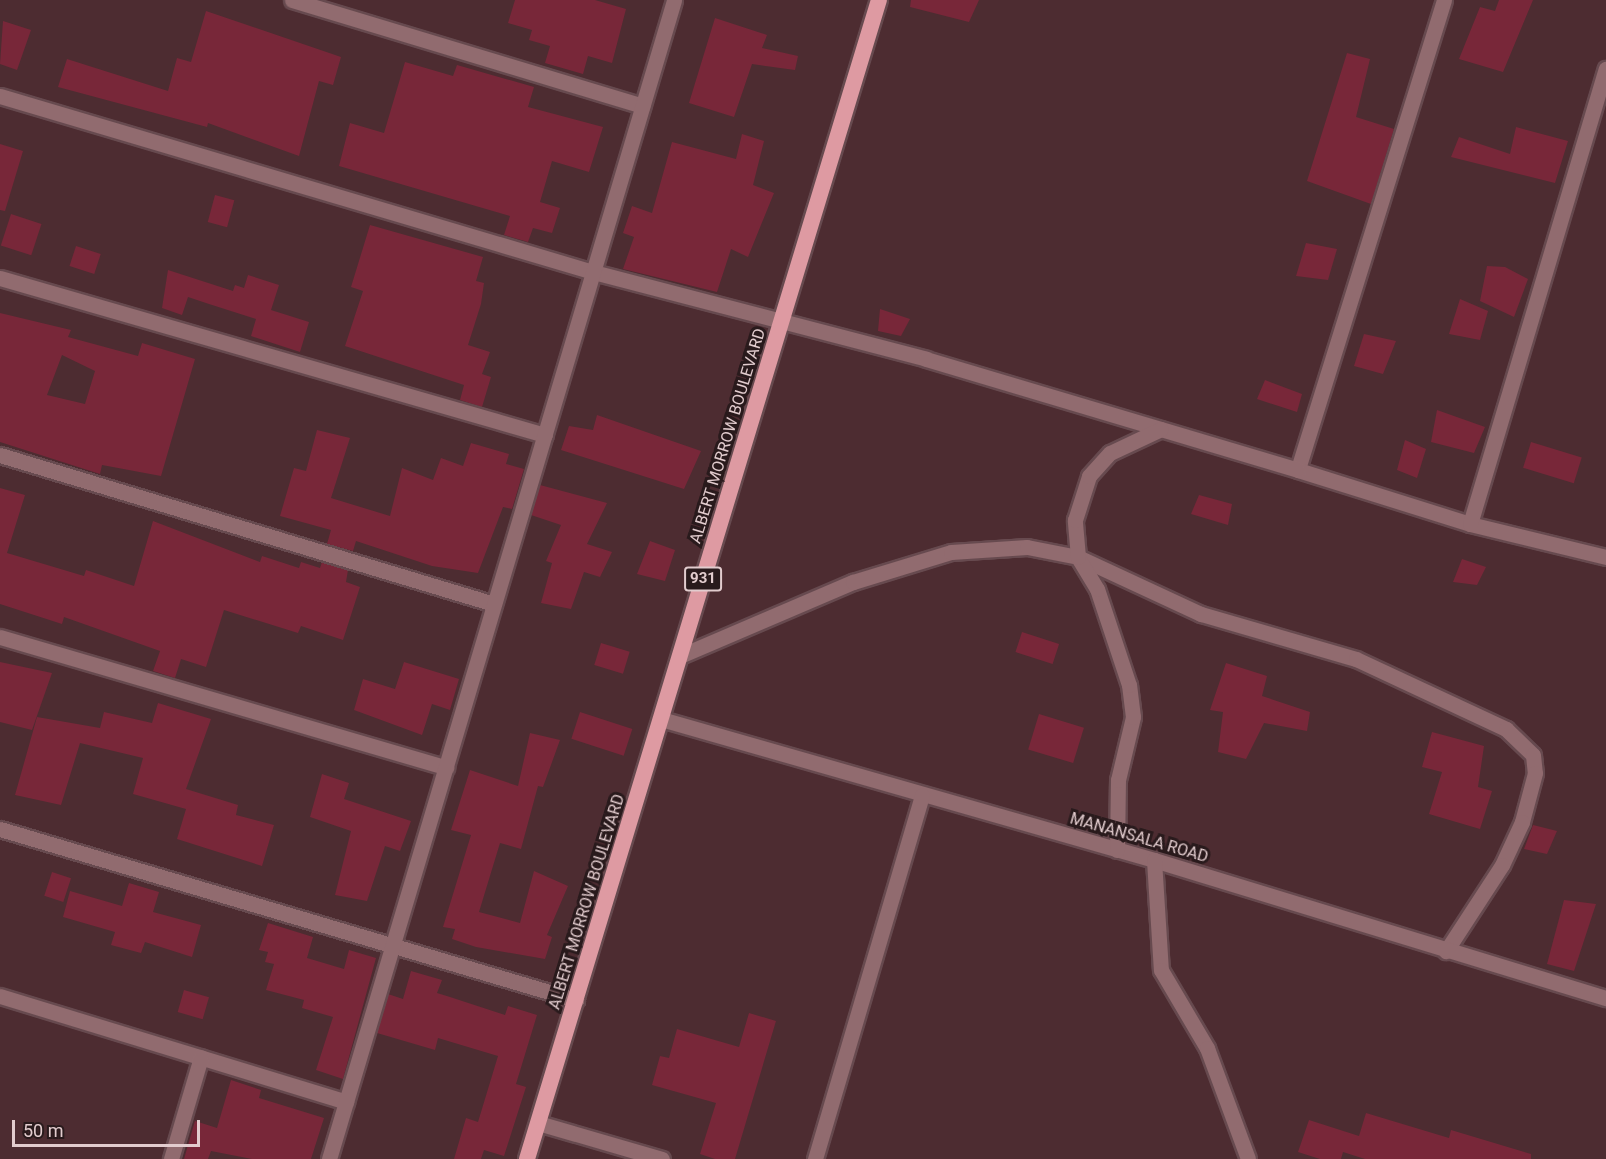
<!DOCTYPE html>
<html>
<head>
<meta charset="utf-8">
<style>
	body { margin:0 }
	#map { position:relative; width:1606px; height:1159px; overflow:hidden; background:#4d2c31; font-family:Roboto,sans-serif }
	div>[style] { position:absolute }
	.building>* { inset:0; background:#782739; transform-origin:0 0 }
	.roads { filter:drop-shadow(2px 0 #674a4f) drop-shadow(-2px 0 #674a4f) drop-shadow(0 2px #674a4f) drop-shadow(0 -2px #674a4f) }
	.minor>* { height:15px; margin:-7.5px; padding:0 7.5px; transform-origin:7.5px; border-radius:7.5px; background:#916b6f }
	.trunk>* { height:16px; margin:-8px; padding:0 8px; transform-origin:8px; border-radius:8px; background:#de9aa2 }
	span { translate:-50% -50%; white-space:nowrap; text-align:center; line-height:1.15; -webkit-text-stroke:6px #291a1c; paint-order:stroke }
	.shield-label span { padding:2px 4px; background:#291a1c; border:2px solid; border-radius:4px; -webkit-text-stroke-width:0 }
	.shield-label { font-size:15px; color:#e2ccce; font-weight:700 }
	.street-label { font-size:16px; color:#e2ccce }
	.scale { position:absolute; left:12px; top:1120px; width:188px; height:27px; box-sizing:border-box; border:3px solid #e2ccce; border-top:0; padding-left:8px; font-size:18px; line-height:21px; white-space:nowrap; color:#e2ccce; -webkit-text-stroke:4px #291a1c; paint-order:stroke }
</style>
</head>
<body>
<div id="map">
	<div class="building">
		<div style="clip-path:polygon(515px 0,595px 0,626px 9px,612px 63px,588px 56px,583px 74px,545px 63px,550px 46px,529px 40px,532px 30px,508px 23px)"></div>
		<div style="clip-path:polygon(911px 0,979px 0,969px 22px,910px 7px)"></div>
		<div style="clip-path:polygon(1499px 0,1533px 0,1503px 72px,1459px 59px,1480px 7px,1495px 11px)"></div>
		<div style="clip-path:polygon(206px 11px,341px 57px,333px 85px,319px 81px,299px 156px,208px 123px,207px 127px,58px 87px,67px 59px,168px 91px,177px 58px,191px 62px)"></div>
		<div style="clip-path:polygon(715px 18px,767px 35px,762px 48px,798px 56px,795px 70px,752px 64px,734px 117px,689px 103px)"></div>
		<div style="clip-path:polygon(3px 21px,31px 30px,17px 70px,0 64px)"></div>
		<div style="clip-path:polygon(1347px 53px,1370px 59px,1356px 117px,1394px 129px,1371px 204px,1307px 181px)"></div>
		<div style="clip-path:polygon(405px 62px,453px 76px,457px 65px,534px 87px,528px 107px,603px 127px,589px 172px,552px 161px,540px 202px,560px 208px,552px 233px,533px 228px,528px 242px,504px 235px,510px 216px,339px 166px,350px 123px,384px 133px)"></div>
		<div style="clip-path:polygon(1516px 127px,1568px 141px,1555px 183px,1451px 157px,1459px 137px,1510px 154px)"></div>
		<div style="clip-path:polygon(742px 134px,764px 141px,753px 185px,774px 193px,748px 257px,731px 249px,717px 292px,623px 269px,634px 237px,623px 233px,632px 206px,652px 213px,672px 142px,736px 159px)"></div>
		<div style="clip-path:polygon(0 144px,23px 151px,5px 211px,0 210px)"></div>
		<div style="left:215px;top:195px;width:20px;height:28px;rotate:15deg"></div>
		<div style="left:11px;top:214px;width:32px;height:33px;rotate:18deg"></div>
		<div style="clip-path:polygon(370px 225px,483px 257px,476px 281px,484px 283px,481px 304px,468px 345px,490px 352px,482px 374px,491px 377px,482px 407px,460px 400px,464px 385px,345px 346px,363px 291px,351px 287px)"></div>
		<div style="clip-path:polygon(1306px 243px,1337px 249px,1328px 280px,1296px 276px)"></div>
		<div style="left:76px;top:246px;width:26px;height:21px;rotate:18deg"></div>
		<div style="clip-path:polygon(1487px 266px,1505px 267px,1528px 279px,1514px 317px,1480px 301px)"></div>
		<div style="clip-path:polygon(168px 270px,233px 291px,235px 285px,244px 288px,248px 275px,279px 285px,271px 310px,309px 322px,300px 352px,251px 336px,256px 319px,209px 304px,188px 297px,182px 315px,162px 308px)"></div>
		<div style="clip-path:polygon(1460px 299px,1488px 311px,1480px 340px,1449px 334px)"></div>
		<div style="clip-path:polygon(880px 309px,910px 319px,901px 336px,878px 331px)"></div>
		<div style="clip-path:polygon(evenodd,0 313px,71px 330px,68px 337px,138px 356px,142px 343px,195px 359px,161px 476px,102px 465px,100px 474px,0 442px,0 313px,62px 355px,95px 371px,85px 404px,47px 395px,62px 355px)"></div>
		<div style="clip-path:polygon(1364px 334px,1396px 341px,1383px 374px,1354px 366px)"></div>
		<div style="clip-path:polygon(1265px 380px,1302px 394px,1297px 412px,1257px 399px)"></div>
		<div style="clip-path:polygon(1437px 410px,1485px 427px,1474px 453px,1431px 442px)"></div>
		<div style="clip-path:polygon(597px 415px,701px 451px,684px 489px,561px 450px,569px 426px,593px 430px)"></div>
		<div style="clip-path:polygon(317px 430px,350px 438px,331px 498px,390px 516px,402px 468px,433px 480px,441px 458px,463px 466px,471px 443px,509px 454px,506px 464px,524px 469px,512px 509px,503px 507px,478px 573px,432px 566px,356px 541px,353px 551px,327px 544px,331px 530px,280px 516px,294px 468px,306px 471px)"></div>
		<div style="clip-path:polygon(1405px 440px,1426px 449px,1417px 478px,1397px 470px)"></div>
		<div style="left:1531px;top:442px;width:53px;height:27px;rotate:17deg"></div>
		<div style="clip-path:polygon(540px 485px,607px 503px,587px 544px,612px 552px,600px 577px,584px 572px,571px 609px,541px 603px,552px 563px,546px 561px,561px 525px,531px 515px)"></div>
		<div style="clip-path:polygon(0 488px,25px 495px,7px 553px,84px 576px,86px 570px,134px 586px,153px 521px,260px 562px,262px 556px,299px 568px,301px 562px,320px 568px,322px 562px,348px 570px,346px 582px,360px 587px,343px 640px,301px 626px,298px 633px,224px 610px,206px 667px,181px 659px,175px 678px,153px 671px,160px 651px,64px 617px,62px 624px,0 604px)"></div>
		<div style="clip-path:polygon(1199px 495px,1232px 504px,1228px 525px,1191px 514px)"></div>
		<div style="clip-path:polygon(650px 541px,675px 550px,665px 581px,637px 574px)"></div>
		<div style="clip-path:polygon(1462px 559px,1486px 567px,1477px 585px,1453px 582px)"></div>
		<div style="left:1022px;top:632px;width:39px;height:21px;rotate:18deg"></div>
		<div style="left:601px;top:643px;width:30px;height:23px;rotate:17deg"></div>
		<div style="clip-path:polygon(0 662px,52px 673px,32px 730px,0 722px)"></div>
		<div style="clip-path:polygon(404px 662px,459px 679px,450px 710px,432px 704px,422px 735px,354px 710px,363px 679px,395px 689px)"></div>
		<div style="clip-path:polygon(1226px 663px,1267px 676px,1262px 696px,1310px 712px,1307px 731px,1264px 723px,1246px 759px,1218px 752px,1223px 712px,1210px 710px)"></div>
		<div style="clip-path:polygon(158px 703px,211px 719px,186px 789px,238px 805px,236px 815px,274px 825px,262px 866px,177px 839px,186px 809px,133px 794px,143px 758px,80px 743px,61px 805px,15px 795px,37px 717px,100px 728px,104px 712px,152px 723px)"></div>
		<div style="left:580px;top:712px;width:55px;height:28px;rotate:18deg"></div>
		<div style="left:1039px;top:714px;width:47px;height:37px;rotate:17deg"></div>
		<div style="clip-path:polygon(1432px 732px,1484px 746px,1478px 787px,1492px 791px,1480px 829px,1429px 814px,1442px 772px,1422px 767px)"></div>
		<div style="clip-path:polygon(530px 733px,560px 740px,543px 787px,538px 786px,521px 849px,500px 843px,479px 912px,520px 923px,534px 871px,568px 886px,547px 935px,552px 937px,545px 959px,476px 947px,452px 939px,455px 929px,443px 927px,471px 835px,451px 830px,470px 770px,518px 786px)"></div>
		<div style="clip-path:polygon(322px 774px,349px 783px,344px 799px,411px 821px,400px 851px,385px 846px,367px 901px,335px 895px,351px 831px,310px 817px)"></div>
		<div style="clip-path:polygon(1533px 825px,1557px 831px,1547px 854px,1524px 849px)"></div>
		<div style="left:52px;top:872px;width:20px;height:25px;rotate:18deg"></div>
		<div style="clip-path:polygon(129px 883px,159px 892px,153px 912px,201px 925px,192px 957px,145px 942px,141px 953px,111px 945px,115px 932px,63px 917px,70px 891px,122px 906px)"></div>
		<div style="clip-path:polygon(1564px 900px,1596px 904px,1574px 971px,1547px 964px)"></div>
		<div style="clip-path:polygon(268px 923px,313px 937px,307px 958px,344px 969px,349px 950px,376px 958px,343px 1079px,316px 1070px,333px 1017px,302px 1008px,304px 1000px,266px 990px,274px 964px,265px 962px,268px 952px,259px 950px)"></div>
		<div style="clip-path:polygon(411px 971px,442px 980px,437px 993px,450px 997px,505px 1015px,508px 1006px,537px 1015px,516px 1084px,526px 1087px,504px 1156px,484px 1150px,481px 1159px,454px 1159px,466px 1118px,478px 1122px,498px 1056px,438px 1038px,435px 1050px,377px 1033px,388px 994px,403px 999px)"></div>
		<div style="left:184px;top:990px;width:26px;height:23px;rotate:16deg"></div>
		<div style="clip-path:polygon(749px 1013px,776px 1021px,735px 1159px,715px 1159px,700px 1154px,716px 1103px,652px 1085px,660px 1056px,669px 1058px,677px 1029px,739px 1047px)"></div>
		<div style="clip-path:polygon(231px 1080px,261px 1090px,259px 1098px,324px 1118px,311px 1159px,252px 1159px,211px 1151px,208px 1159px,184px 1159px,195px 1121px,217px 1128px)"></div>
		<div style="clip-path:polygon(1366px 1113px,1449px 1138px,1451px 1130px,1531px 1154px,1531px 1159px,1365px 1159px,1343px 1152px,1341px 1159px,1320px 1159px,1298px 1152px,1309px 1120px,1359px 1136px)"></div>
	</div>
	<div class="roads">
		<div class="minor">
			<div style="left:292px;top:0;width:366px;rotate:16.8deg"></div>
			<div style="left:1444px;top:0;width:492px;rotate:107.3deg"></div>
			<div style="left:1298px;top:470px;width:180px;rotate:17.4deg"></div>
			<div style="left:1470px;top:524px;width:140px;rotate:13.6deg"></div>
			<div style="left:0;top:96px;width:619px;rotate:16.53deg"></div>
			<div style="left:593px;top:272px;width:344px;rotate:14.6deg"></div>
			<div style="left:926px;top:359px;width:388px;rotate:16.6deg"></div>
			<div style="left:0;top:278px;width:567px;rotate:16.07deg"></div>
			<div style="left:0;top:455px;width:516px;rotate:16.78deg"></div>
			<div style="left:1470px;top:524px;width:475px;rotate:-73.4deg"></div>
			<div style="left:0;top:637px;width:465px;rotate:16.3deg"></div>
			<div style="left:680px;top:656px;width:188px;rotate:-23.2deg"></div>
			<div style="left:853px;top:582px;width:102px;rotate:-17deg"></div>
			<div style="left:951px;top:552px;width:76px;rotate:-3.8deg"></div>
			<div style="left:1027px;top:547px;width:52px;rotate:11.1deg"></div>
			<div style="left:1078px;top:557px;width:136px;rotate:24.9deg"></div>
			<div style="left:1201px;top:614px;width:161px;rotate:16.2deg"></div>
			<div style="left:1356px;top:659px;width:166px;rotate:25deg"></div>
			<div style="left:1506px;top:729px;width:37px;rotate:44deg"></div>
			<div style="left:1533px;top:755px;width:18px;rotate:84deg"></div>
			<div style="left:1535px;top:773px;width:51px;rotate:104.9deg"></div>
			<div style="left:1522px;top:822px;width:47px;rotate:114.9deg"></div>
			<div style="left:1502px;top:865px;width:103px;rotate:123.1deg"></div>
			<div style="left:661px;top:719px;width:513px;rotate:15.96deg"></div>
			<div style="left:1154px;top:860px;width:473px;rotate:17deg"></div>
			<div style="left:0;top:829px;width:601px;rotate:16.53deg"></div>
			<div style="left:1117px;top:850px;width:70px;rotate:-89.2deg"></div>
			<div style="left:1118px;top:780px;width:65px;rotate:-76.6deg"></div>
			<div style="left:1133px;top:717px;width:32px;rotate:-97deg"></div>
			<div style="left:1129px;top:685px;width:101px;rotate:-108.4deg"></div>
			<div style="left:1097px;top:589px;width:37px;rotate:-121deg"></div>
			<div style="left:1078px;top:557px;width:37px;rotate:-95deg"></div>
			<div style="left:1075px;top:520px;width:46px;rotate:-72.3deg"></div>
			<div style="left:1089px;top:476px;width:31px;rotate:-48deg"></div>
			<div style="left:1110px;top:453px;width:56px;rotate:-25.2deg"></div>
			<div style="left:1154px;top:860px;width:110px;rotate:86.4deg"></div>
			<div style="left:1161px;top:970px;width:91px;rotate:59.5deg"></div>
			<div style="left:1207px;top:1048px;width:118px;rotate:69.7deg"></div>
			<div style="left:0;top:996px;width:362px;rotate:17deg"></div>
			<div style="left:538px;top:1123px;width:129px;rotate:16.2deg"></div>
			<div style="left:171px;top:1159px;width:106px;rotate:-73.6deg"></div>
			<div style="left:329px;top:1159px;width:1209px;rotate:-73.42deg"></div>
			<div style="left:815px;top:1159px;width:379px;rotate:-73.6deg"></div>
		</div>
		<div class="trunk">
			<div style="left:527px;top:1159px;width:1211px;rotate:-73.11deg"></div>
		</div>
	</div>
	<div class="shield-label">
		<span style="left:703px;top:579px">931</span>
	</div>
	<div class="street-label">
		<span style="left:728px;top:436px;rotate:-73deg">ALBERT MORROW BOULEVARD</span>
		<span style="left:1139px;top:838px;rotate:16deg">MANANSALA ROAD</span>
		<span style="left:587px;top:902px;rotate:-73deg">ALBERT MORROW BOULEVARD</span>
	</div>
	<div class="scale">50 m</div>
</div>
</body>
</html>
